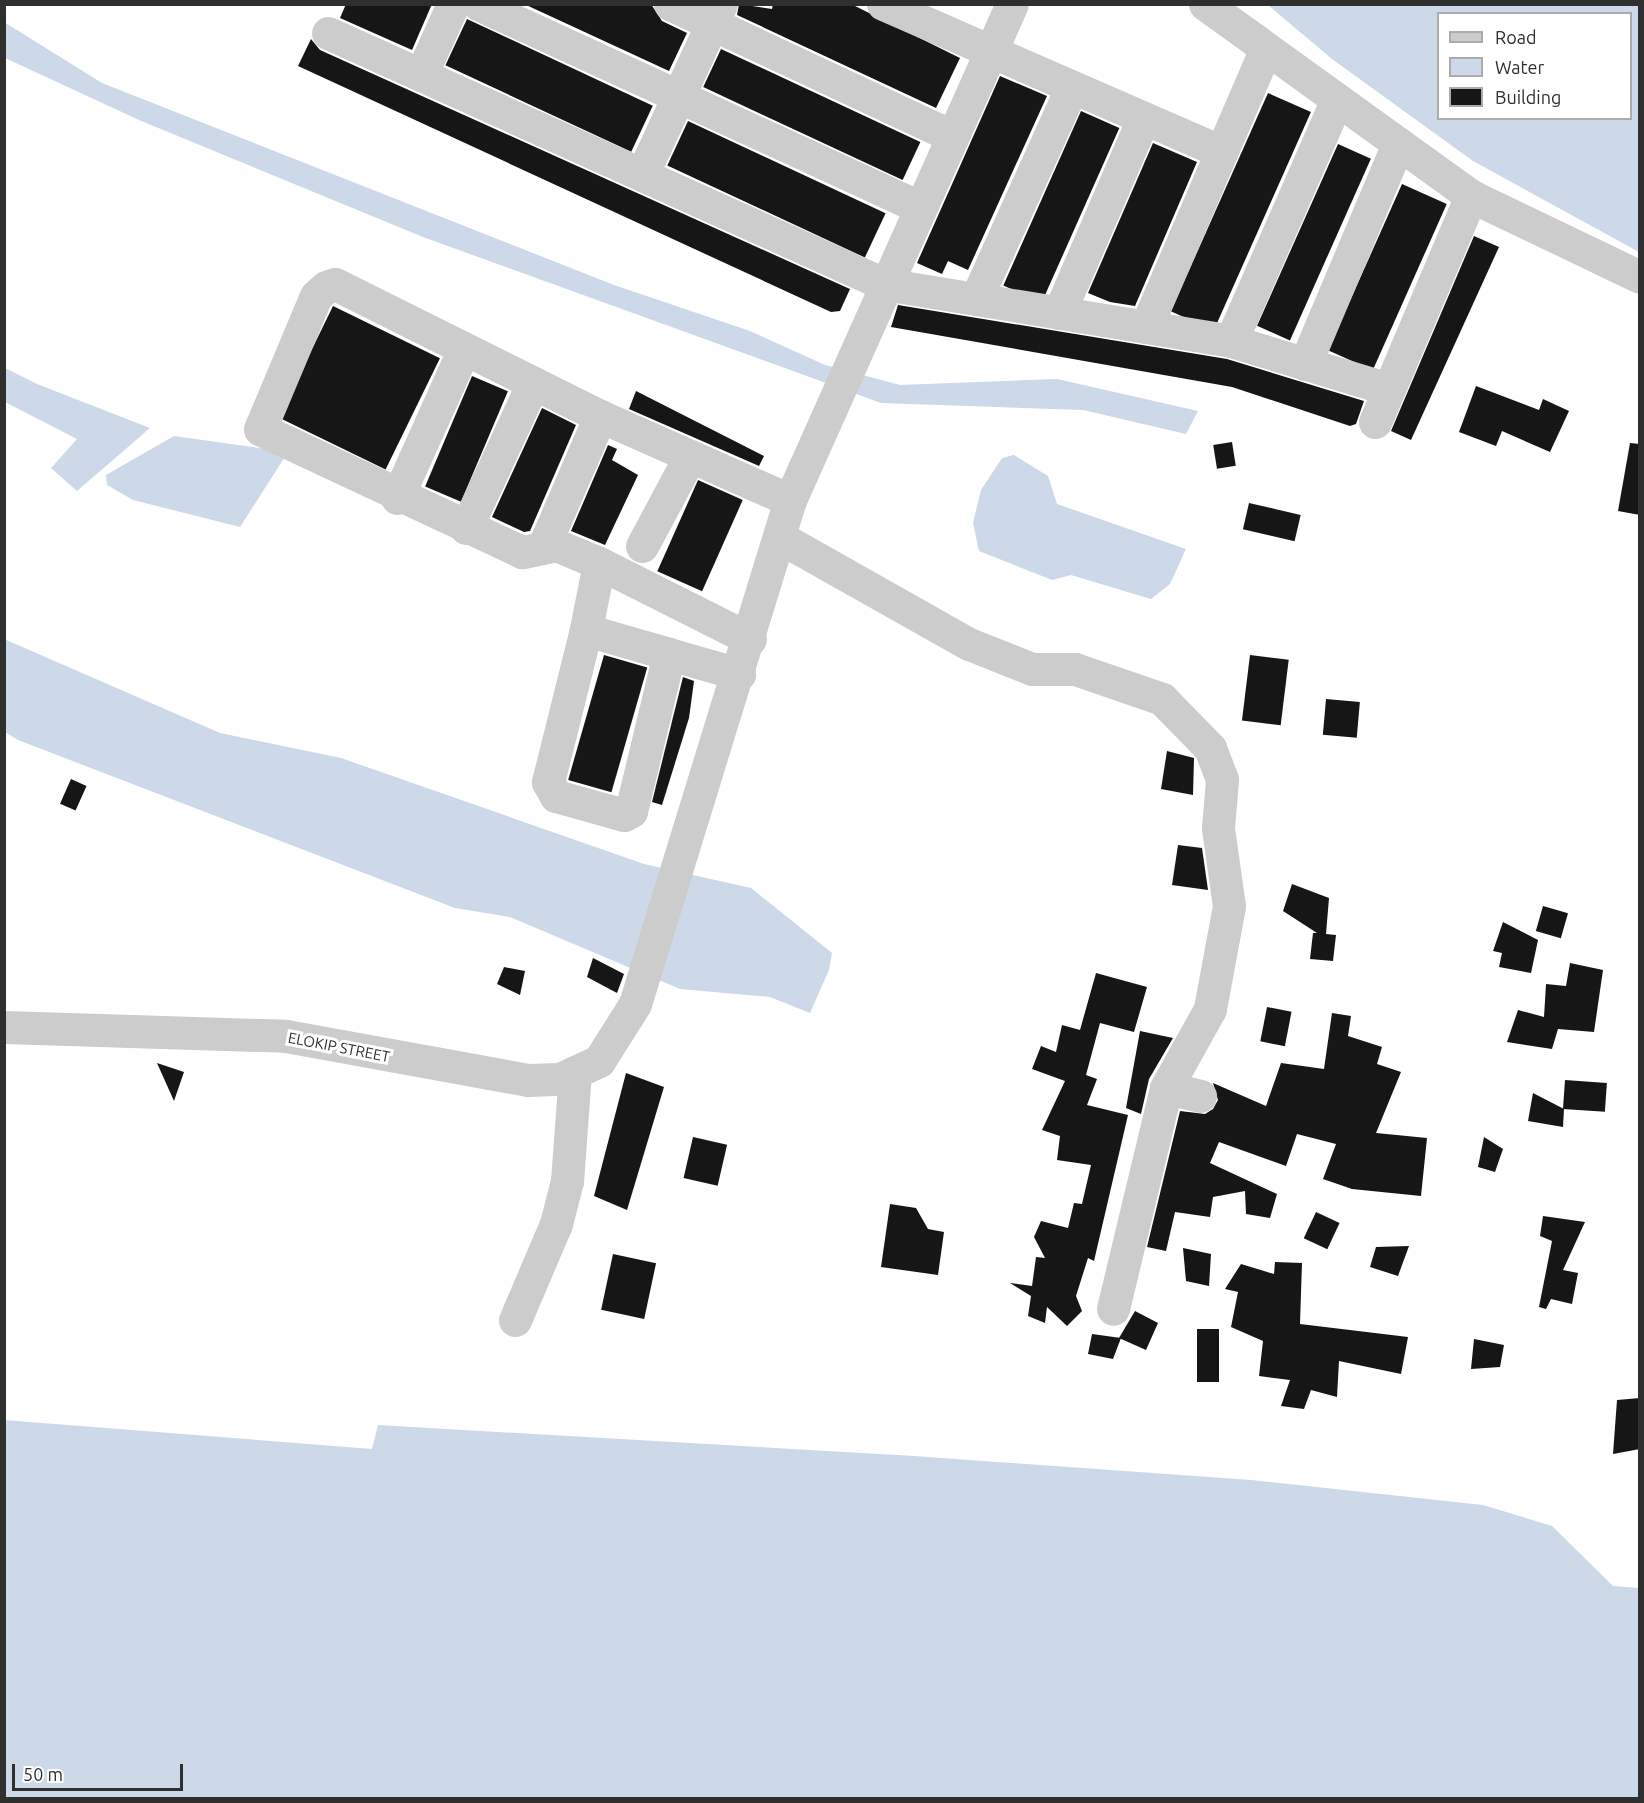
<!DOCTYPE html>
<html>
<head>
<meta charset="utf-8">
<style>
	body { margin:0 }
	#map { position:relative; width:1644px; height:1803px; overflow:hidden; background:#fff; font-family:Ubuntu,sans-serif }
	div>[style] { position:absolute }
	.water>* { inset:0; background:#cdd8e8 }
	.building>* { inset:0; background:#161616; transform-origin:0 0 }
	.minor>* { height:33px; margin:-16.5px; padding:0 16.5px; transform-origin:16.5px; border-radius:16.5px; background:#ccc }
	span { translate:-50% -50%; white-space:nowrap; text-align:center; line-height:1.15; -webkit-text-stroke:6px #fff; paint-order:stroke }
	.street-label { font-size:15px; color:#2f2f2f }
	.frame { position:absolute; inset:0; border:6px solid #2f2f2f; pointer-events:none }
	.legend { position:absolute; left:1437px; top:12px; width:195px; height:108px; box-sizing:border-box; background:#fff; border:2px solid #acacac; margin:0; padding:8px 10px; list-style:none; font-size:18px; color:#2f2f2f }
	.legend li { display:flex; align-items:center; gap:12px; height:30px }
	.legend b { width:30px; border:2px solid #acacac }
	.scale { position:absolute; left:12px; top:1764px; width:171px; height:27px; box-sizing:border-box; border:3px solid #2f2f2f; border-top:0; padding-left:8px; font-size:18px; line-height:21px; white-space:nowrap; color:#2f2f2f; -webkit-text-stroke:4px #fff; paint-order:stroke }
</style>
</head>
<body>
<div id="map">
	<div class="water">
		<div style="clip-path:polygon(evenodd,1268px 5px,1639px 5px,1639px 252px,1473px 161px,1332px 59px,1268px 5px,1438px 14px,1630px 14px,1630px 118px,1438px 118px,1438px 14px)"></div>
		<div style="clip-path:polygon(4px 22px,102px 83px,614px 285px,750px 331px,825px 365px,900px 385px,1057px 379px,1198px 411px,1186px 434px,1083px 410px,881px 403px,423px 237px,139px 120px,5px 58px)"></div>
		<div style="clip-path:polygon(5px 368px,37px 384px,150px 428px,77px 491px,51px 468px,77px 439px,5px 402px)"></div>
		<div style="clip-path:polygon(174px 436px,288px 452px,240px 527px,133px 500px,107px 485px,106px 475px)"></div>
		<div style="clip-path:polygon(1014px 455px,1048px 476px,1057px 504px,1186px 549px,1170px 584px,1151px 599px,1071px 575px,1052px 580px,979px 551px,973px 523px,981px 490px,1002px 458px)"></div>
		<div style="clip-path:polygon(4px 639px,220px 733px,341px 758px,644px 864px,751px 888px,832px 953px,829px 970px,810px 1013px,770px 997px,680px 989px,510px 917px,455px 908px,18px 740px,5px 732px)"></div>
		<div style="clip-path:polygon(4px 1420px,372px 1449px,378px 1425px,914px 1456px,1251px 1480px,1483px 1505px,1552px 1526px,1613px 1586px,1639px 1588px,1639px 1798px,5px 1798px)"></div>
	</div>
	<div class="building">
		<div style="clip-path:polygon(346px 4px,432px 4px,412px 50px,340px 18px)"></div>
		<div style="clip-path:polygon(524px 4px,651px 4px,662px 21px,687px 33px,669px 71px)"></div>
		<div style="clip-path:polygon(739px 4px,772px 9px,773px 4px,851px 4px,960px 58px,936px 108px,737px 15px)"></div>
		<div style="left:467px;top:19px;width:205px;height:51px;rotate:25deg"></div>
		<div style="clip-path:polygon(311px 39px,320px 50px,850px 289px,840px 311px,831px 312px,298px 66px)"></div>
		<div style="left:721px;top:49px;width:220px;height:42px;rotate:25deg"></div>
		<div style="clip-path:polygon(1000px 76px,1047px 96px,968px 270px,948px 261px,942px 274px,917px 263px)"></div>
		<div style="left:1268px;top:93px;width:47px;height:239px;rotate:24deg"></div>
		<div style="left:1081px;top:111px;width:42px;height:191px;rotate:24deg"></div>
		<div style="left:688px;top:121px;width:218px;height:49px;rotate:25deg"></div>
		<div style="clip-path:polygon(1153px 143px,1197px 162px,1135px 306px,1110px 302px,1088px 293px)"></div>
		<div style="left:1338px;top:144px;width:36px;height:199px;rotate:24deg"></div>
		<div style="left:1402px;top:184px;width:49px;height:182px;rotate:24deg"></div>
		<div style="clip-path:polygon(1474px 236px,1499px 247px,1411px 440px,1391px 431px)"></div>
		<div style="clip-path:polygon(898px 305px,1227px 359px,1364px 401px,1356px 424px,1350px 426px,1232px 387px,891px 327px)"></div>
		<div style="left:333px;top:306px;width:119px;height:124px;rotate:26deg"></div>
		<div style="left:472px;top:376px;width:39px;height:120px;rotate:23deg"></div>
		<div style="clip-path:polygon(1476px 386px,1539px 410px,1543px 399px,1569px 411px,1550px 452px,1502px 431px,1496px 446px,1459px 432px)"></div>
		<div style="clip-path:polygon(636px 391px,764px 456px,759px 466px,629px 409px)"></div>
		<div style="clip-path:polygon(542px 408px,576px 425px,530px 531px,524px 532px,492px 517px)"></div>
		<div style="left:1232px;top:442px;width:24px;height:19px;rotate:81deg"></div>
		<div style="clip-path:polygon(1630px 443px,1640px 444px,1640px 515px,1618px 511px)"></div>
		<div style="clip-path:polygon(608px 445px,617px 449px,612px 460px,638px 475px,605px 545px,571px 531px)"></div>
		<div style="left:698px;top:480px;width:49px;height:100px;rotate:24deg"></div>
		<div style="left:1249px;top:503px;width:53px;height:27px;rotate:13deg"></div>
		<div style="left:604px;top:655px;width:45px;height:130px;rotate:16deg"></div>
		<div style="left:1250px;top:655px;width:39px;height:66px;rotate:7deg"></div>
		<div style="clip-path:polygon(683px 677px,694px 681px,689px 718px,662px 805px,652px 802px)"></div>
		<div style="left:1326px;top:699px;width:34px;height:36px;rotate:5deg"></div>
		<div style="clip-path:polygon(1167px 751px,1194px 758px,1193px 795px,1161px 789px)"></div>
		<div style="left:71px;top:779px;width:17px;height:27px;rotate:24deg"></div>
		<div style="clip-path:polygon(1178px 845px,1202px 848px,1208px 890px,1172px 885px)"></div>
		<div style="clip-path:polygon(1292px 884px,1329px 898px,1326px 934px,1336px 935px,1333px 961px,1310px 959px,1313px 933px,1317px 933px,1283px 911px)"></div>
		<div style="left:1543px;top:906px;width:26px;height:26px;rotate:16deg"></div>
		<div style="clip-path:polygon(1503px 922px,1538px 940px,1531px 973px,1499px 967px,1502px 953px,1493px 951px)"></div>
		<div style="clip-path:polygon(593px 958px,624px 974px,617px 993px,587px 977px)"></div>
		<div style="clip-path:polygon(1570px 963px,1603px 970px,1594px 1032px,1558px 1029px,1552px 1049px,1507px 1042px,1518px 1010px,1544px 1017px,1546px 984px,1566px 986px)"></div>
		<div style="clip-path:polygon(504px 967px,525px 971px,520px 995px,497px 984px)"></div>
		<div style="clip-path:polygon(1096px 973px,1147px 987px,1134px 1032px,1100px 1023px,1086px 1075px,1097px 1079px,1087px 1105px,1128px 1115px,1094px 1261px,1088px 1258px,1076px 1296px,1082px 1311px,1067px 1326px,1047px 1307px,1045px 1323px,1028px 1316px,1031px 1296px,1010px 1283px,1032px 1286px,1036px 1257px,1045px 1258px,1034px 1237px,1041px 1221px,1068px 1228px,1074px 1203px,1082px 1204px,1091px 1165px,1057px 1160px,1060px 1136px,1042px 1130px,1065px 1081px,1032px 1069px,1041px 1046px,1056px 1052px,1062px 1025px,1080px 1030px)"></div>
		<div style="left:1267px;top:1007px;width:25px;height:35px;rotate:11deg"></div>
		<div style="clip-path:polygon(1332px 1013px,1351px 1016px,1348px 1036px,1382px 1047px,1377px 1064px,1401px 1072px,1376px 1133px,1427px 1138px,1421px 1196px,1352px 1189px,1323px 1179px,1336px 1144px,1297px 1134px,1286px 1166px,1219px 1142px,1210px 1163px,1277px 1194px,1270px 1218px,1246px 1214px,1245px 1191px,1213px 1197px,1210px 1217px,1175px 1212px,1166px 1251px,1147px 1247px,1180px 1111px,1205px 1114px,1213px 1109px,1218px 1100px,1213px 1083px,1266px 1106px,1281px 1063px,1324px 1069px)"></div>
		<div style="clip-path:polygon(1140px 1031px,1173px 1038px,1149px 1079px,1141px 1114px,1126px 1108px)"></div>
		<div style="clip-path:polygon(157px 1063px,184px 1072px,174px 1101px)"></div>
		<div style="clip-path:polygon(626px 1073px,664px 1087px,627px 1210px,594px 1196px)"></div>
		<div style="left:1565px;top:1080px;width:42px;height:29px;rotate:4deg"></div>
		<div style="clip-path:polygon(1533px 1093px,1564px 1109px,1563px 1127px,1528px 1121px)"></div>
		<div style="left:693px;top:1137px;width:35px;height:42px;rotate:13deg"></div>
		<div style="clip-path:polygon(1484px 1137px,1503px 1149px,1495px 1172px,1478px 1167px)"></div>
		<div style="clip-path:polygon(890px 1204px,916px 1208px,928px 1229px,944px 1232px,938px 1275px,881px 1267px)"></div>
		<div style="left:1316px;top:1212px;width:26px;height:29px;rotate:25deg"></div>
		<div style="clip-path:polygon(1543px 1216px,1585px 1222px,1563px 1270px,1578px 1273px,1572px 1304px,1551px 1299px,1546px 1309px,1539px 1307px,1552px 1241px,1540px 1236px)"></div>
		<div style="clip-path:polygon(1409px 1246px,1398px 1276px,1370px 1267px,1376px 1247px)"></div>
		<div style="clip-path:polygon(1183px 1248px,1211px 1254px,1209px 1286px,1186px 1281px)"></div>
		<div style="left:613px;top:1254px;width:44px;height:57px;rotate:12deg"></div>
		<div style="clip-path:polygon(1275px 1262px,1302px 1263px,1300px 1324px,1408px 1337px,1401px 1374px,1339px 1361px,1337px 1397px,1311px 1390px,1304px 1409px,1281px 1406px,1290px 1380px,1259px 1376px,1263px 1341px,1231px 1327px,1238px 1292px,1225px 1289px,1241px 1264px,1274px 1274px)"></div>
		<div style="clip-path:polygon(1135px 1311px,1158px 1323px,1146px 1350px,1119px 1338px)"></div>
		<div style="left:1197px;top:1329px;width:22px;height:53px"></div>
		<div style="clip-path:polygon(1092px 1334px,1121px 1338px,1113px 1359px,1088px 1354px)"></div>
		<div style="clip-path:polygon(1474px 1339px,1504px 1345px,1500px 1367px,1471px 1369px)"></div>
		<div style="clip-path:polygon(1640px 1398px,1640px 1449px,1613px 1454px,1617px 1400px)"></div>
	</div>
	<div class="minor">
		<div style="left:478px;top:4px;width:485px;rotate:24.7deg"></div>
		<div style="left:670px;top:4px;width:311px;rotate:25.1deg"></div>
		<div style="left:883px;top:4px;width:369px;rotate:23.6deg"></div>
		<div style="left:1205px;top:4px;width:328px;rotate:35.8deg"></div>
		<div style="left:1471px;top:196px;width:187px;rotate:25.6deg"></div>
		<div style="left:328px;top:33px;width:610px;rotate:24.3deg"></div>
		<div style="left:884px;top:284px;width:352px;rotate:9.3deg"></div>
		<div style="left:1231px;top:341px;width:165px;rotate:16.9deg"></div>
		<div style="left:421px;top:75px;width:78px;rotate:-65.7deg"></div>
		<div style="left:642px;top:175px;width:188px;rotate:-65.2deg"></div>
		<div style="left:976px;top:299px;width:230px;rotate:-65.7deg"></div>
		<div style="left:1059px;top:313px;width:211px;rotate:-66.6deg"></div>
		<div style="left:1146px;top:327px;width:303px;rotate:-66.7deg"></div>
		<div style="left:1231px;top:341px;width:263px;rotate:-66.3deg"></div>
		<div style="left:1305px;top:364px;width:239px;rotate:-67.1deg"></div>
		<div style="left:1375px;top:422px;width:246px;rotate:-67deg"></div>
		<div style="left:397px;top:498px;width:163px;rotate:-65.8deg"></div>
		<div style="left:466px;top:528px;width:160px;rotate:-65.2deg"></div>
		<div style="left:779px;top:537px;width:218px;rotate:29.4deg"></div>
		<div style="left:969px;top:644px;width:68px;rotate:21.6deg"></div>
		<div style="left:1032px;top:669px;width:43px"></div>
		<div style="left:1075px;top:669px;width:92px;rotate:19deg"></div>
		<div style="left:1162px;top:699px;width:69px;rotate:45.6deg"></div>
		<div style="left:1210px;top:748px;width:34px;rotate:69deg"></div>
		<div style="left:1222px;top:780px;width:48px;rotate:94.8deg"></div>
		<div style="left:1218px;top:828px;width:79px;rotate:82deg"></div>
		<div style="left:1229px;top:906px;width:105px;rotate:100.5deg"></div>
		<div style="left:1210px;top:1009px;width:90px;rotate:119.1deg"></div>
		<div style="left:1166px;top:1088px;width:227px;rotate:103.5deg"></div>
		<div style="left:642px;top:546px;width:102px;rotate:-61.9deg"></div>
		<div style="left:543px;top:548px;width:144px;rotate:-66.6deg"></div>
		<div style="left:599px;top:563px;width:169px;rotate:26.7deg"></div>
		<div style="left:585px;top:634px;width:72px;rotate:-78.8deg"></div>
		<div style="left:599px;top:563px;width:47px;rotate:-157.3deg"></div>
		<div style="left:556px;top:545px;width:35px;rotate:168deg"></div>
		<div style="left:522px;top:552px;width:289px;rotate:-154.9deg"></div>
		<div style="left:260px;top:429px;width:144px;rotate:-67.2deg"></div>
		<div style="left:316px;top:296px;width:13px;rotate:-42deg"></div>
		<div style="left:326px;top:287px;width:9px;rotate:-18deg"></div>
		<div style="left:335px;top:284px;width:296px;rotate:26.5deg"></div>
		<div style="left:600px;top:416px;width:208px;rotate:23.9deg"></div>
		<div style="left:669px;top:654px;width:162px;rotate:103.6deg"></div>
		<div style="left:631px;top:811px;width:8px;rotate:150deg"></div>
		<div style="left:624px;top:815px;width:71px;rotate:-164.4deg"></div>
		<div style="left:556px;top:796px;width:16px;rotate:-120deg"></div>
		<div style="left:548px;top:782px;width:153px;rotate:-76deg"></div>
		<div style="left:585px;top:634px;width:8px;rotate:-14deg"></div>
		<div style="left:593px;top:632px;width:79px;rotate:16.1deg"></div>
		<div style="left:669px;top:654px;width:73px;rotate:15.9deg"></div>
		<div style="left:4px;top:1027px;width:282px;rotate:1.8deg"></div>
		<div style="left:286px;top:1036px;width:246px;rotate:10.3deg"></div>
		<div style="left:528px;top:1080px;width:32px;rotate:-2deg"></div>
		<div style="left:560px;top:1079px;width:43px;rotate:-24.8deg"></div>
		<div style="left:599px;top:1061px;width:67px;rotate:-57.7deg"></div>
		<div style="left:635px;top:1004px;width:527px;rotate:-72.91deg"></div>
		<div style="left:790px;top:500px;width:543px;rotate:-65.89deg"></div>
		<div style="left:1166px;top:1088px;width:35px;rotate:13deg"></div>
		<div style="left:515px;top:1320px;width:104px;rotate:-66.9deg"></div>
		<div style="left:556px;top:1224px;width:44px;rotate:-75.7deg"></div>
		<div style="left:567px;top:1181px;width:109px;rotate:-85.8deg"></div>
	</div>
	<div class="street-label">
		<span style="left:339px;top:1047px;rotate:11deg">ELOKIP STREET</span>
	</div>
	<div class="frame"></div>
	<ul class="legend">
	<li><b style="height:8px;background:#ccc"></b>Road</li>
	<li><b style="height:16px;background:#cdd8e8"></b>Water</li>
	<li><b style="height:16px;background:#161616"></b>Building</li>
	</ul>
	<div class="scale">50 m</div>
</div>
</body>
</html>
